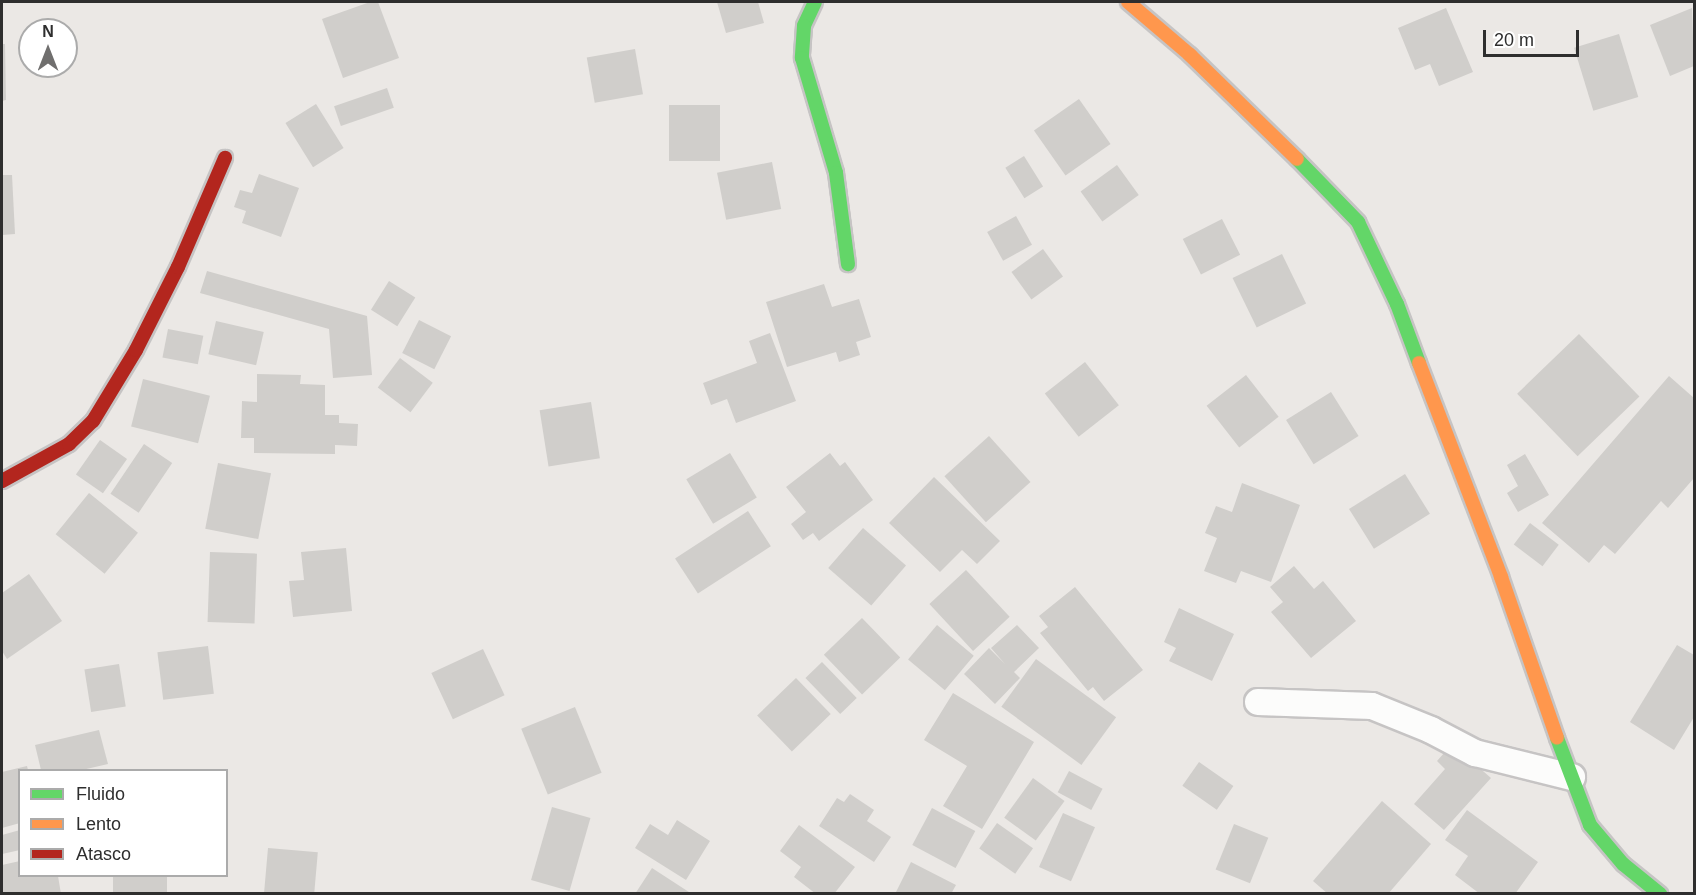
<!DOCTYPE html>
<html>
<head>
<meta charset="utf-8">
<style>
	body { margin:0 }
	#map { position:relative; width:1696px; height:895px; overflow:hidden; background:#ebe8e5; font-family:Helvetica,sans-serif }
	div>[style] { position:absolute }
	.building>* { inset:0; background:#d0cecb; transform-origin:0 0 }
	.roads { filter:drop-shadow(2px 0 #c6c4c4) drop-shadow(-2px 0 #c6c4c4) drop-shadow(0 2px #c6c4c4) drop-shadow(0 -2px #c6c4c4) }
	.street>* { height:26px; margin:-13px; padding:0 13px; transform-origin:13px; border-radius:13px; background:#fcfcfb }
	.fast>* { height:14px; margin:-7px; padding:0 7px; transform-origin:7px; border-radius:7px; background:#63d668 }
	.slow>* { height:14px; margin:-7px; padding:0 7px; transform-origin:7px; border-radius:7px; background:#ff974d }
	.jam>* { height:14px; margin:-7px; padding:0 7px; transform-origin:7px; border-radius:7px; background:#b3261e }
	span { translate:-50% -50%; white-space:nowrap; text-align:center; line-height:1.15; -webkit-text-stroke:6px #fff; paint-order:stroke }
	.frame { position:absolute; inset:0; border:3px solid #2e2e2e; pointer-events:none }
	.legend { position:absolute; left:18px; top:769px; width:210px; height:108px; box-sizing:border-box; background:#fff; border:2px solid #ababab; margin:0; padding:8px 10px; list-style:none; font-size:18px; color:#2e2e2e }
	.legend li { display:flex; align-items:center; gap:12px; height:30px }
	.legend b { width:30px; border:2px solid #ababab }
	.north { position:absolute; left:18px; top:18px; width:60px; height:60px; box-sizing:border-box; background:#fff; border:2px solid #ababab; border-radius:50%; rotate:0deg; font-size:16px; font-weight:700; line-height:24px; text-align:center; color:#2e2e2e }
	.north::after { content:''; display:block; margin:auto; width:21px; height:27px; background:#706f6e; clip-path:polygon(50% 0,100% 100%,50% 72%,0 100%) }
	.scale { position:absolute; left:1483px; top:30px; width:96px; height:27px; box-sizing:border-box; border:3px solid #2e2e2e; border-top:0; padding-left:8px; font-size:18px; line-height:21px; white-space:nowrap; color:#2e2e2e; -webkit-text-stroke:4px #fff; paint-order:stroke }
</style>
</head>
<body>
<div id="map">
	<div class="building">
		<div style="clip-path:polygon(370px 2px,378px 2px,399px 58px,343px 78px,322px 19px)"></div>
		<div style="clip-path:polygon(717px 2px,758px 2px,764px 23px,726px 33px)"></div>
		<div style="clip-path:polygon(1446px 8px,1473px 72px,1439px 86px,1430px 64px,1415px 70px,1398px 28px)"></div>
		<div style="clip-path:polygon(1692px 8px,1694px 66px,1670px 76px,1650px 25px)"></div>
		<div style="left:1619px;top:34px;width:66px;height:47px;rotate:73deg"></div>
		<div style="clip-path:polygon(2px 44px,5px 44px,6px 100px,2px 101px)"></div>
		<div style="left:635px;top:49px;width:46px;height:49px;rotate:80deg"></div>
		<div style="left:387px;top:88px;width:21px;height:56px;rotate:71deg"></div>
		<div style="left:1079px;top:99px;width:55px;height:55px;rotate:55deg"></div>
		<div style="left:316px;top:104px;width:52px;height:36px;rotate:58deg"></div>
		<div style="left:720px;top:105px;width:56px;height:51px;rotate:90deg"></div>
		<div style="left:1024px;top:156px;width:36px;height:22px;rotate:58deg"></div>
		<div style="left:772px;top:162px;width:48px;height:56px;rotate:79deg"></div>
		<div style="left:1117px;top:165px;width:37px;height:45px;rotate:54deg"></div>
		<div style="clip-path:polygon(259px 174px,299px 188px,281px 237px,242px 223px,246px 211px,234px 207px,240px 190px,252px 193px)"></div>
		<div style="clip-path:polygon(2px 175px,12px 175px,15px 234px,2px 235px)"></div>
		<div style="left:1016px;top:216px;width:33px;height:33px;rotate:61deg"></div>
		<div style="left:1222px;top:219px;width:40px;height:44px;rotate:63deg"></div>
		<div style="left:1043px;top:249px;width:34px;height:39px;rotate:54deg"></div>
		<div style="left:1282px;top:254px;width:55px;height:55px;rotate:64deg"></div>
		<div style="clip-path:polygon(207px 271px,367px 316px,372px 375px,333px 378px,329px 329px,200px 293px)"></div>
		<div style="left:389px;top:281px;width:31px;height:34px;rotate:32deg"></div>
		<div style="clip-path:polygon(824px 284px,832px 307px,859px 299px,871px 337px,856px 342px,860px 355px,839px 362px,836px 352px,787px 367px,766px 302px)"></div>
		<div style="left:419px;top:320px;width:36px;height:37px;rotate:27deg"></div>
		<div style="left:216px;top:321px;width:49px;height:34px;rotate:13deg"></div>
		<div style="left:168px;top:329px;width:36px;height:29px;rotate:11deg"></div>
		<div style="clip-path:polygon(770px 333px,796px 401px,736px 423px,727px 399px,711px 405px,703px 383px,757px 363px,749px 341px)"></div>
		<div style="left:1579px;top:334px;width:87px;height:86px;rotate:46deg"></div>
		<div style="left:400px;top:358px;width:41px;height:37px;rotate:37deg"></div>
		<div style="left:1085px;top:362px;width:55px;height:51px;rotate:52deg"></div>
		<div style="clip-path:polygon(257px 374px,301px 375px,300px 384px,325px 385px,325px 415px,339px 415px,339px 423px,358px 424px,357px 446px,335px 445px,335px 454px,254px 453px,254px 438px,241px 438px,242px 401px,257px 402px)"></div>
		<div style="left:1246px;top:375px;width:53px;height:50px;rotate:52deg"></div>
		<div style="clip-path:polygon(1669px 376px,1694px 398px,1694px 478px,1668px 508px,1661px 501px,1615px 554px,1604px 545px,1589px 563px,1542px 523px)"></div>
		<div style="left:143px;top:379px;width:69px;height:49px;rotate:14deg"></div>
		<div style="left:1331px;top:392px;width:52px;height:53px;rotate:58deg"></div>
		<div style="left:591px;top:402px;width:57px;height:52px;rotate:81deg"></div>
		<div style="left:989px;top:436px;width:62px;height:60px;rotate:48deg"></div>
		<div style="left:100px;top:440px;width:33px;height:42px;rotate:35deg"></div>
		<div style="left:144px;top:444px;width:34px;height:60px;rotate:34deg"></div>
		<div style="left:730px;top:453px;width:52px;height:51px;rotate:59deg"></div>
		<div style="clip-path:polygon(830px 453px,840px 466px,845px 462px,873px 500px,819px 541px,813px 533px,803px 540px,791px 524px,806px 512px,786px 487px)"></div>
		<div style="clip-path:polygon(1525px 454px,1549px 495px,1518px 512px,1507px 493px,1518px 486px,1507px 465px)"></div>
		<div style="left:218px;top:463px;width:54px;height:67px;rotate:11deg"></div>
		<div style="left:1405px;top:474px;width:47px;height:66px;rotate:58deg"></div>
		<div style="clip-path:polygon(934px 477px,1000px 541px,977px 564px,962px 550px,940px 572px,889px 523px)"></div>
		<div style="clip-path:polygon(1242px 483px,1300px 505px,1271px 582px,1241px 571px,1236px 583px,1204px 571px,1217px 538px,1205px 533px,1216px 506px,1232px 512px)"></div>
		<div style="left:89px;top:493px;width:63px;height:53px;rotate:39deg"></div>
		<div style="left:748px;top:511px;width:42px;height:87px;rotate:57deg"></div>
		<div style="left:1530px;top:523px;width:36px;height:27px;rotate:37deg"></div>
		<div style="left:863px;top:528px;width:57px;height:53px;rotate:41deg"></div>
		<div style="clip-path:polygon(346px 548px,352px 611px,293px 617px,289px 581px,304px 580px,301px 552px)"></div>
		<div style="left:210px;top:552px;width:47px;height:70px;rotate:2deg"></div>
		<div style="clip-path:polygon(1294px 566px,1314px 589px,1323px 581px,1356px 621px,1311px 658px,1271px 612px,1283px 602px,1270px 587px)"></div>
		<div style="left:966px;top:570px;width:64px;height:50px;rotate:47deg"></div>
		<div style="clip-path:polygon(29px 574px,62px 621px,7px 659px,2px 651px,2px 593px)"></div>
		<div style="clip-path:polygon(1075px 587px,1143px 670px,1104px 701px,1093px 687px,1088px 691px,1040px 633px,1048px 627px,1039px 616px)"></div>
		<div style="clip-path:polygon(1179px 608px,1234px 634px,1212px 681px,1169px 661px,1176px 648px,1164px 642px)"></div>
		<div style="left:862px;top:618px;width:55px;height:53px;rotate:46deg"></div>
		<div style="left:937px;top:625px;width:48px;height:45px;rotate:40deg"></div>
		<div style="clip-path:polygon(1017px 625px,1039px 648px,1014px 672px,1020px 678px,995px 704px,964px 674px,989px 648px,1005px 664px,991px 648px)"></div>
		<div style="clip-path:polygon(1677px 645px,1694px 655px,1694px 717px,1674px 750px,1630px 722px)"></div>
		<div style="left:208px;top:646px;width:48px;height:51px;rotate:83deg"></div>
		<div style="left:483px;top:649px;width:51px;height:57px;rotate:65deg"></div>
		<div style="left:1036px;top:659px;width:99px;height:59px;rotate:36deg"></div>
		<div style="left:822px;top:662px;width:50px;height:23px;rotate:46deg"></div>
		<div style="left:119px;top:664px;width:43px;height:35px;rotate:81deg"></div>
		<div style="left:796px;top:678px;width:50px;height:54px;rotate:46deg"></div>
		<div style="clip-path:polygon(953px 693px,1034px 742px,982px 829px,943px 806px,967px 766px,924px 740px)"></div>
		<div style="left:575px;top:707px;width:71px;height:58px;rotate:68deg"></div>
		<div style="clip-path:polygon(99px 730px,108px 764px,82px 770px,41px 770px,35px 745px)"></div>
		<div style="clip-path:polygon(1452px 744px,1491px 778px,1444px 830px,1414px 804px,1445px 769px,1437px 761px)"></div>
		<div style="left:1199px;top:762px;width:42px;height:29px;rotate:35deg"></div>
		<div style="clip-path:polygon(27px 766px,28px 770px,20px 770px,20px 823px,2px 828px,2px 772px)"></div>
		<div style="left:1069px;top:771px;width:38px;height:24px;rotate:28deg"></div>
		<div style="left:1033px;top:778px;width:39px;height:49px;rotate:36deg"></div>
		<div style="clip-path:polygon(850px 794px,874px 810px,867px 821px,891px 837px,874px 862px,819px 826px,837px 798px,844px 802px)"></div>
		<div style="clip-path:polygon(1382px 801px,1431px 844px,1388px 894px,1328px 894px,1313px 881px)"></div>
		<div style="left:552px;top:807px;width:40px;height:76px;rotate:16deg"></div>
		<div style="left:932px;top:808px;width:49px;height:42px;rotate:28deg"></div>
		<div style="clip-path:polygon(1467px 810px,1538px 862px,1515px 894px,1480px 894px,1455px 875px,1468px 856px,1445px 840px)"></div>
		<div style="left:1063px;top:813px;width:35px;height:59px;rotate:24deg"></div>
		<div style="clip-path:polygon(677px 820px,710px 841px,686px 880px,635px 848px,650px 824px,668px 835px)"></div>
		<div style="left:997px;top:823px;width:44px;height:31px;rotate:35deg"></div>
		<div style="left:1234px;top:824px;width:37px;height:49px;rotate:22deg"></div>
		<div style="clip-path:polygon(799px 825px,855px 867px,834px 894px,816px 894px,794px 877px,801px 867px,780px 851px)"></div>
		<div style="clip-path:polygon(20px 830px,20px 850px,2px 854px,2px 835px)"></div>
		<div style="left:268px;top:848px;width:50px;height:45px;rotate:5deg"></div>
		<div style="clip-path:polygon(20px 861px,20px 876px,58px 876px,61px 894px,2px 894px,2px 865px)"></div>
		<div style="clip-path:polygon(911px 862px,956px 885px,951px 894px,895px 894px)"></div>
		<div style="clip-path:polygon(652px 868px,692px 894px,635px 894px)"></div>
		<div style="left:113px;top:876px;width:54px;height:16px"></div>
	</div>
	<div class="roads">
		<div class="street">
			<div style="left:1258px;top:702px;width:114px;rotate:2deg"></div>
			<div style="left:1372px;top:706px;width:64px;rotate:22.1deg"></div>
			<div style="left:1431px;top:730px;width:50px;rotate:27.6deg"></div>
			<div style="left:1475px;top:753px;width:100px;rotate:13.9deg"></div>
		</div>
		<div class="fast">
			<div style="left:815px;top:2px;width:26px;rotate:115deg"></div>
			<div style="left:804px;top:26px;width:32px;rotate:94deg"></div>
			<div style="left:802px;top:58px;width:120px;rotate:73.5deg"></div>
			<div style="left:836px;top:173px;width:92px;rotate:82.5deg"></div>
			<div style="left:1297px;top:159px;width:88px;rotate:45.9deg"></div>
			<div style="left:1358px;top:222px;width:91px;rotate:64.6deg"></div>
			<div style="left:1397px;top:304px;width:63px;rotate:69.6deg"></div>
			<div style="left:1557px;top:738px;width:93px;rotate:69.2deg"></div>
			<div style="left:1590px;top:825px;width:51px;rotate:49.8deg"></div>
			<div style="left:1623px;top:864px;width:48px;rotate:39deg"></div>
		</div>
		<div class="slow">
			<div style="left:1128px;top:2px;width:82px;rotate:40.5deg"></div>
			<div style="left:1190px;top:55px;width:149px;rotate:44.2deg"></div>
			<div style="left:1419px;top:363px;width:229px;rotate:69deg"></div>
			<div style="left:1501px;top:577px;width:170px;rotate:70.8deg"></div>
		</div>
		<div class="jam">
			<div style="left:2px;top:481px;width:77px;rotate:-28.9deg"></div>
			<div style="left:69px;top:444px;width:33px;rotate:-44deg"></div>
			<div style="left:93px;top:421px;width:83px;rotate:-58.8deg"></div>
			<div style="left:136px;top:350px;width:93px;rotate:-63.2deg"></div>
			<div style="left:178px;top:267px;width:119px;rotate:-66.7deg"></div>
		</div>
	</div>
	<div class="frame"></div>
	<ul class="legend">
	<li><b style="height:8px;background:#63d668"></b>Fluido</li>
	<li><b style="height:8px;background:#ff974d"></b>Lento</li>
	<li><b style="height:8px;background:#b3261e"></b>Atasco</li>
	</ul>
	<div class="north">N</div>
	<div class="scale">20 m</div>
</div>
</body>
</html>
